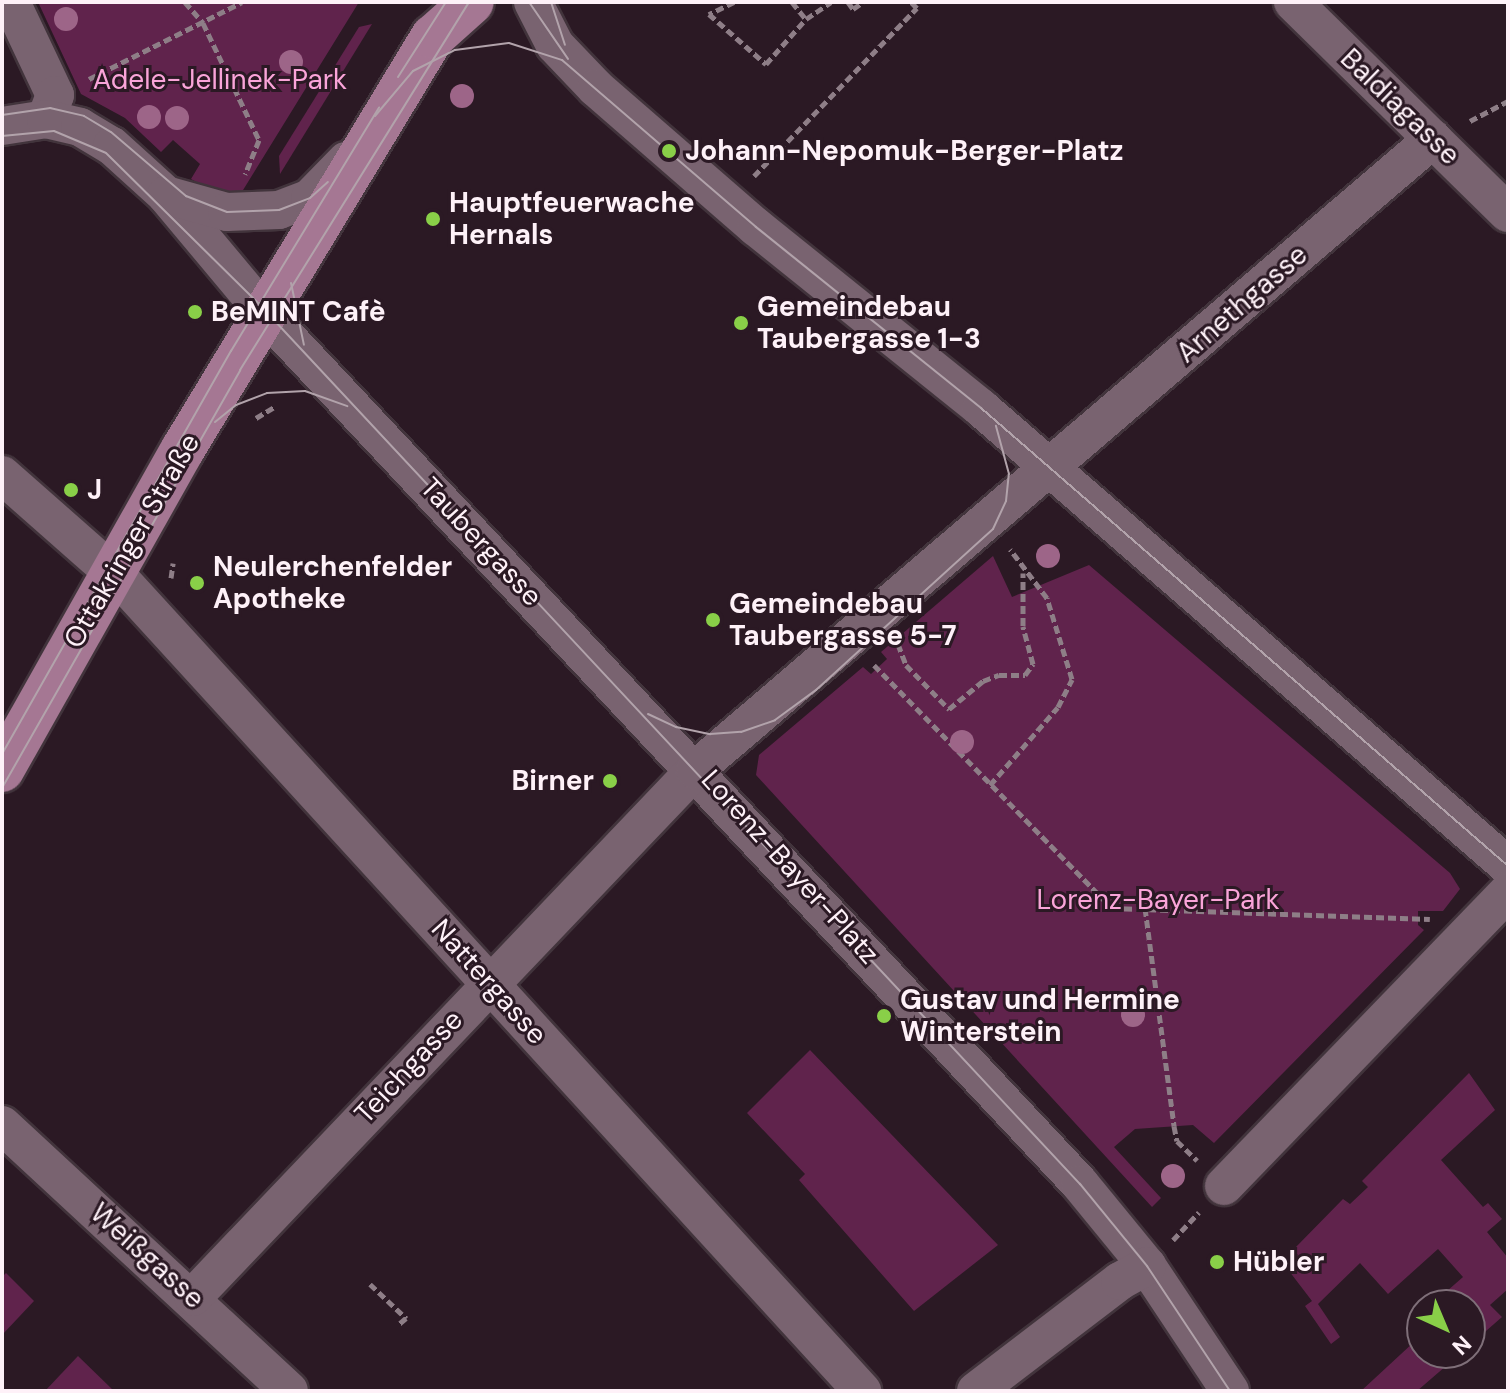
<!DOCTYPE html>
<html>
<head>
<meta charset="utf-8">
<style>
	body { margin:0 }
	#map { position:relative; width:1510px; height:1393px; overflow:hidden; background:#2b1924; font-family:"DM Sans",sans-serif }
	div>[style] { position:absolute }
	.green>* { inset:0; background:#60234c }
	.path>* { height:5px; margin-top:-2.5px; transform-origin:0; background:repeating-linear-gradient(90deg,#8e7e87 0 8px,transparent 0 12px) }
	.roads { filter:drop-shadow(2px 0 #42343c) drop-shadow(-2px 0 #42343c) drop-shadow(0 2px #42343c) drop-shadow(0 -2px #42343c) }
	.minor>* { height:38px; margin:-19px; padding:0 19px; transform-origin:19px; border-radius:19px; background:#796370 }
	.major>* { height:44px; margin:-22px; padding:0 22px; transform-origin:22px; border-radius:22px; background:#a57793 }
	.tram>* { height:2px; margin:-1px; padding:0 1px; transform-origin:1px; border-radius:1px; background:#b2a3ab }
	.trees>* { width:24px; height:24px; margin:-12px; border-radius:50%; background:#9d6588 }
	.dots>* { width:22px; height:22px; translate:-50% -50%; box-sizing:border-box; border:4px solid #2b1924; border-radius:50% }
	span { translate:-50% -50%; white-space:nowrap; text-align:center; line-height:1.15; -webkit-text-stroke:6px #2b1924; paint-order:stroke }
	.park-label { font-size:28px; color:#faa4d9 }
	.street-label { font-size:28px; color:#fef1f8 }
	.poi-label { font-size:28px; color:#fef1f8; font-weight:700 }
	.left { translate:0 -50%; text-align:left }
	.right { translate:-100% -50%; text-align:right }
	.frame { position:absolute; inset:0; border:4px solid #fef1f8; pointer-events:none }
	.north { position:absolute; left:1406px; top:1289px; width:80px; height:80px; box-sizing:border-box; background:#2b1924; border:2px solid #7f6f79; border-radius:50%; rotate:136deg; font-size:22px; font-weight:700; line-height:32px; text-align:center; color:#fef1f8 }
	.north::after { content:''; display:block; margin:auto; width:28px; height:36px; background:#89cf48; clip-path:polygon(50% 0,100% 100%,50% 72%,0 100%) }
</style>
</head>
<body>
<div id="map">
	<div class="green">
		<div style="clip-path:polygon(38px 2px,359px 2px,240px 195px,214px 192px,191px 179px,200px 164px,173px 140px,161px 152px,125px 118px,81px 94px)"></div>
		<div style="clip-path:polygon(372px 24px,315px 117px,280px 174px,279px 156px,359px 27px)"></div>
		<div style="clip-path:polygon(993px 556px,1012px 597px,1089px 565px,1450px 873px,1460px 889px,1443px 911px,1418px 911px,1418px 925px,1424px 930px,1214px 1143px,1193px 1125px,1135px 1129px,1114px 1147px,1161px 1198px,1152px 1207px,756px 775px,759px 755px,863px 667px,871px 674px,887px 659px,881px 652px)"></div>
		<div style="clip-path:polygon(810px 1050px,998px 1245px,914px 1311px,799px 1180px,805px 1174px,747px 1113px)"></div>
		<div style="clip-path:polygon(1469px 1073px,1495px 1110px,1441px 1160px,1483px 1207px,1488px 1203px,1502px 1219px,1487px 1232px,1508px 1258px,1508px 1289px,1490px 1305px,1502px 1317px,1470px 1345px,1470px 1305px,1431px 1305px,1463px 1277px,1438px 1249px,1388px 1294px,1360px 1263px,1318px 1304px,1340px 1337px,1331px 1344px,1305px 1306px,1312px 1301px,1286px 1267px,1298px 1255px,1293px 1250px,1343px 1199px,1350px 1204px,1368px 1187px,1362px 1181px)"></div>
		<div style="clip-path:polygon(6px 1273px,34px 1301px,2px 1335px,2px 1277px)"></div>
		<div style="clip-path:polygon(1422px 1316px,1422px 1353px,1461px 1353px,1417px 1391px,1361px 1391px,1414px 1342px)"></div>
		<div style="clip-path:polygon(78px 1356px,114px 1391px,45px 1391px)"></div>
	</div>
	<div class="path">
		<div style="left:185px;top:2px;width:28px;rotate:49deg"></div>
		<div style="left:203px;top:23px;width:130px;rotate:64.4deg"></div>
		<div style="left:259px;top:140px;width:37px;rotate:112deg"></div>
		<div style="left:734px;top:2px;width:28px;rotate:154deg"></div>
		<div style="left:709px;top:14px;width:76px;rotate:41.3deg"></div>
		<div style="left:766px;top:64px;width:60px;rotate:-48.4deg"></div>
		<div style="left:806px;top:19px;width:30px;rotate:-34deg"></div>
		<div style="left:792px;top:2px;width:22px;rotate:51deg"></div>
		<div style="left:848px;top:2px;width:9px;rotate:54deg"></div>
		<div style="left:853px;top:9px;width:12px;rotate:-35deg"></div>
		<div style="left:89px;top:79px;width:171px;rotate:-26.7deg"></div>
		<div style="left:1470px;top:121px;width:43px;rotate:-27.8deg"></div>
		<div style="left:754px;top:176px;width:234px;rotate:-45.9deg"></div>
		<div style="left:917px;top:8px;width:8px;rotate:-135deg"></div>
		<div style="left:256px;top:418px;width:23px;rotate:-31deg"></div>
		<div style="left:171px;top:578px;width:15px;rotate:-82deg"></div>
		<div style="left:898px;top:644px;width:22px;rotate:69deg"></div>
		<div style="left:906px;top:665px;width:62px;rotate:45.7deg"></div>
		<div style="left:949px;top:709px;width:44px;rotate:-39.5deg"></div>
		<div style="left:983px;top:681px;width:17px;rotate:-21deg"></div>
		<div style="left:999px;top:675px;width:26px"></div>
		<div style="left:1025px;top:675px;width:14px;rotate:-54deg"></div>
		<div style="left:1033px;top:664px;width:39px;rotate:-105deg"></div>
		<div style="left:1023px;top:626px;width:53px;rotate:-90deg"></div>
		<div style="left:874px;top:665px;width:340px;rotate:45.6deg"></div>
		<div style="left:1112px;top:908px;width:318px;rotate:2deg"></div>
		<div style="left:990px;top:785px;width:103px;rotate:-48.9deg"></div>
		<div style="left:1058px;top:707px;width:31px;rotate:-63deg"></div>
		<div style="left:1072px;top:679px;width:85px;rotate:-107.2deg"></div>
		<div style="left:1047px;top:598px;width:61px;rotate:-127.1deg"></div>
		<div style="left:1145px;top:908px;width:220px;rotate:82.4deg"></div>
		<div style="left:1174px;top:1126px;width:15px;rotate:79deg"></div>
		<div style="left:1177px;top:1141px;width:28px;rotate:44deg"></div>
		<div style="left:1173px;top:1240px;width:38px;rotate:-47deg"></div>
		<div style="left:370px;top:1284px;width:50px;rotate:43.4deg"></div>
		<div style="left:406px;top:1318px;width:11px;rotate:139deg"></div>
	</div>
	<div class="roads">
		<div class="minor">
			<div style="left:11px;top:2px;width:103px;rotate:64.7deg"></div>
			<div style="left:55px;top:95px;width:26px;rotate:111deg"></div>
			<div style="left:533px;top:2px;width:48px;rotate:62.9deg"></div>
			<div style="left:555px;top:45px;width:59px;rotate:46.4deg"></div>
			<div style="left:596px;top:88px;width:212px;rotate:41deg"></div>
			<div style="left:756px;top:227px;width:289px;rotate:38.8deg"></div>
			<div style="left:981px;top:408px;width:698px;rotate:40.99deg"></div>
			<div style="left:1293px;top:2px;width:301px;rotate:44.5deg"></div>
			<div style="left:2px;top:126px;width:45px;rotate:-9deg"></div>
			<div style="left:46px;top:119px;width:35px;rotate:13deg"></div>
			<div style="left:80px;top:127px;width:37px;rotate:31deg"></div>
			<div style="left:112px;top:146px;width:73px;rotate:42.2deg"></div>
			<div style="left:166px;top:195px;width:158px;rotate:50.1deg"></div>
			<div style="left:267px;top:316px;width:1189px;rotate:46.87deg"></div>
			<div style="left:1080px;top:1184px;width:106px;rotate:50.7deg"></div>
			<div style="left:1147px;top:1266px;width:150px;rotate:56.4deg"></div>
			<div style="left:166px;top:195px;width:63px;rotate:15.6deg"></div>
			<div style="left:227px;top:212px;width:52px;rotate:-2.2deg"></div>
			<div style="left:279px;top:210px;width:33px;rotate:-21deg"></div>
			<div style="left:310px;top:198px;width:52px;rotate:-45.8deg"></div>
			<div style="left:2px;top:475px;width:159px;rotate:41.4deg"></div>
			<div style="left:121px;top:580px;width:1099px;rotate:47.58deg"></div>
			<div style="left:2px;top:1125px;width:391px;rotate:42.8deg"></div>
			<div style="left:1224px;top:1186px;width:409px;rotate:-46deg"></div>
			<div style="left:193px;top:1297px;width:728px;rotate:-46.39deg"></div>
			<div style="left:695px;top:770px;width:971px;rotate:-40.53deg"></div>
			<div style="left:976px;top:1391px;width:181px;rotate:-37.4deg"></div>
			<div style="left:1120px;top:1281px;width:31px;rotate:-29deg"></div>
		</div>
		<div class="major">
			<div style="left:2px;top:770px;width:369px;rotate:-60.6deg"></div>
			<div style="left:183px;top:449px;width:482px;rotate:-58.8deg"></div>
			<div style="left:433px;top:37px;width:52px;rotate:-41.9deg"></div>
		</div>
	</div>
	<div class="tram">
		<div style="left:529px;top:2px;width:69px;rotate:55.6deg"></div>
		<div style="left:551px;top:2px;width:45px;rotate:72deg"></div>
		<div style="left:398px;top:77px;width:89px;rotate:-57.4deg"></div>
		<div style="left:2px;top:115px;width:49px;rotate:-8.3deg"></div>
		<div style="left:50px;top:108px;width:35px;rotate:13deg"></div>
		<div style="left:84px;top:116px;width:31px;rotate:31deg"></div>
		<div style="left:111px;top:132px;width:99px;rotate:40.5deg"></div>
		<div style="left:186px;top:196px;width:44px;rotate:21.3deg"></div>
		<div style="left:227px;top:212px;width:52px;rotate:-2.2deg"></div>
		<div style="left:279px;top:210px;width:33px;rotate:-21deg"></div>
		<div style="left:310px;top:198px;width:24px;rotate:-42deg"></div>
		<div style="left:375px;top:116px;width:59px;rotate:-49.8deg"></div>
		<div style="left:413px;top:71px;width:47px;rotate:-26.6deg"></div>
		<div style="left:455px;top:50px;width:54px;rotate:-7.4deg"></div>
		<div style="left:509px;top:43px;width:56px;rotate:17.8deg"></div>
		<div style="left:562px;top:60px;width:256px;rotate:40.7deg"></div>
		<div style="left:756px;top:227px;width:289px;rotate:38.8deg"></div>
		<div style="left:981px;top:408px;width:698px;rotate:40.99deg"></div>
		<div style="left:2px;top:136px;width:52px;rotate:-5.5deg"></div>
		<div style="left:54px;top:131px;width:56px;rotate:22.9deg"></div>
		<div style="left:106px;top:153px;width:215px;rotate:44.6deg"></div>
		<div style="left:259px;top:304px;width:1204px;rotate:46.99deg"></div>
		<div style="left:1080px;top:1184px;width:106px;rotate:50.7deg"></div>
		<div style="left:1147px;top:1266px;width:150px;rotate:56.4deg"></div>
		<div style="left:291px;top:283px;width:63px;rotate:78.2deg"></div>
		<div style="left:215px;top:422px;width:27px;rotate:-39deg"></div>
		<div style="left:236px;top:405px;width:33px;rotate:-21deg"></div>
		<div style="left:267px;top:393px;width:38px;rotate:-3deg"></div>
		<div style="left:305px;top:391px;width:45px;rotate:19.7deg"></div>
		<div style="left:648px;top:714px;width:31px;rotate:25deg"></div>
		<div style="left:676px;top:727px;width:35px;rotate:12deg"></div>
		<div style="left:710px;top:734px;width:31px;rotate:-4deg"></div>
		<div style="left:741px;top:732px;width:36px;rotate:-19deg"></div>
		<div style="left:775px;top:720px;width:51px;rotate:-36.2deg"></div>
		<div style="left:816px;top:690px;width:239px;rotate:-42.3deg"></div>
		<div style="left:993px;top:529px;width:31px;rotate:-65deg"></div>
		<div style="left:1006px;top:501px;width:27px;rotate:-84deg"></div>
		<div style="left:1009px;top:474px;width:50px;rotate:-105.2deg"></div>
		<div style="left:2px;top:754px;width:464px;rotate:-60.4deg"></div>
		<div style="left:231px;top:351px;width:285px;rotate:-58.7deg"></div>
		<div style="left:2px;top:788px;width:481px;rotate:-60.3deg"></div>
		<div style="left:240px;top:370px;width:433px;rotate:-58.1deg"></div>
	</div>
	<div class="trees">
		<div style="left:66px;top:19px"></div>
		<div style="left:291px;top:62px"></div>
		<div style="left:462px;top:96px"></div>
		<div style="left:149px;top:117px"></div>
		<div style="left:177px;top:118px"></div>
		<div style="left:1048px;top:556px"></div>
		<div style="left:962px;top:742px"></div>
		<div style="left:1133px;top:1015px"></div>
		<div style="left:1173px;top:1176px"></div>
	</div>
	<div class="dots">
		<div style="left:669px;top:151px;background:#89cf48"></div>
		<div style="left:433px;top:219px;background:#89cf48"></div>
		<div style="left:195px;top:312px;background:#89cf48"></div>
		<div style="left:741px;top:323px;background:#89cf48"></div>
		<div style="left:71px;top:490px;background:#89cf48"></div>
		<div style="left:197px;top:583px;background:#89cf48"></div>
		<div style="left:713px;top:620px;background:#89cf48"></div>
		<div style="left:610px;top:781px;background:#89cf48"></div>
		<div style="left:884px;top:1016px;background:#89cf48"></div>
		<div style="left:1217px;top:1262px;background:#89cf48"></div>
	</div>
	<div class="park-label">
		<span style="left:220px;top:80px">Adele-Jellinek-Park</span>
		<span style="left:1158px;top:900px">Lorenz-Bayer-Park</span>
	</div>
	<div class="street-label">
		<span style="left:1400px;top:107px;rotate:44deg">Baldiagasse</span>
		<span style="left:1242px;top:304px;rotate:-41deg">Arnethgasse</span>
		<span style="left:132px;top:541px;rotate:-60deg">Ottakringer Straße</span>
		<span style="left:481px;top:542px;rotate:47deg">Taubergasse</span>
		<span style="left:790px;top:867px;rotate:48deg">Lorenz-Bayer-Platz</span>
		<span style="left:489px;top:982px;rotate:48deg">Nattergasse</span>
		<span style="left:409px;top:1067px;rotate:-47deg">Teichgasse</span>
		<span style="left:147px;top:1256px;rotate:42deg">Weißgasse</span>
	</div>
	<div class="poi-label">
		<span class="left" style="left:685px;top:151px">Johann-Nepomuk-Berger-Platz</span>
		<span class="left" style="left:449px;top:219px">Hauptfeuerwache<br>Hernals</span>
		<span class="left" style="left:757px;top:323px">Gemeindebau<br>Taubergasse 1-3</span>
		<span class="left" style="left:211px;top:312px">BeMINT Cafè</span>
		<span class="left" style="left:87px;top:490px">J</span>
		<span class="left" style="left:213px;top:583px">Neulerchenfelder<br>Apotheke</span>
		<span class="left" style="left:729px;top:620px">Gemeindebau<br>Taubergasse 5-7</span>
		<span class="right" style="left:594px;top:781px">Birner</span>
		<span class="left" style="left:900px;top:1016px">Gustav und Hermine<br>Winterstein</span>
		<span class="left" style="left:1233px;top:1262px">Hübler</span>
	</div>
	<div class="frame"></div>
	<div class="north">N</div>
</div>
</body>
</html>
